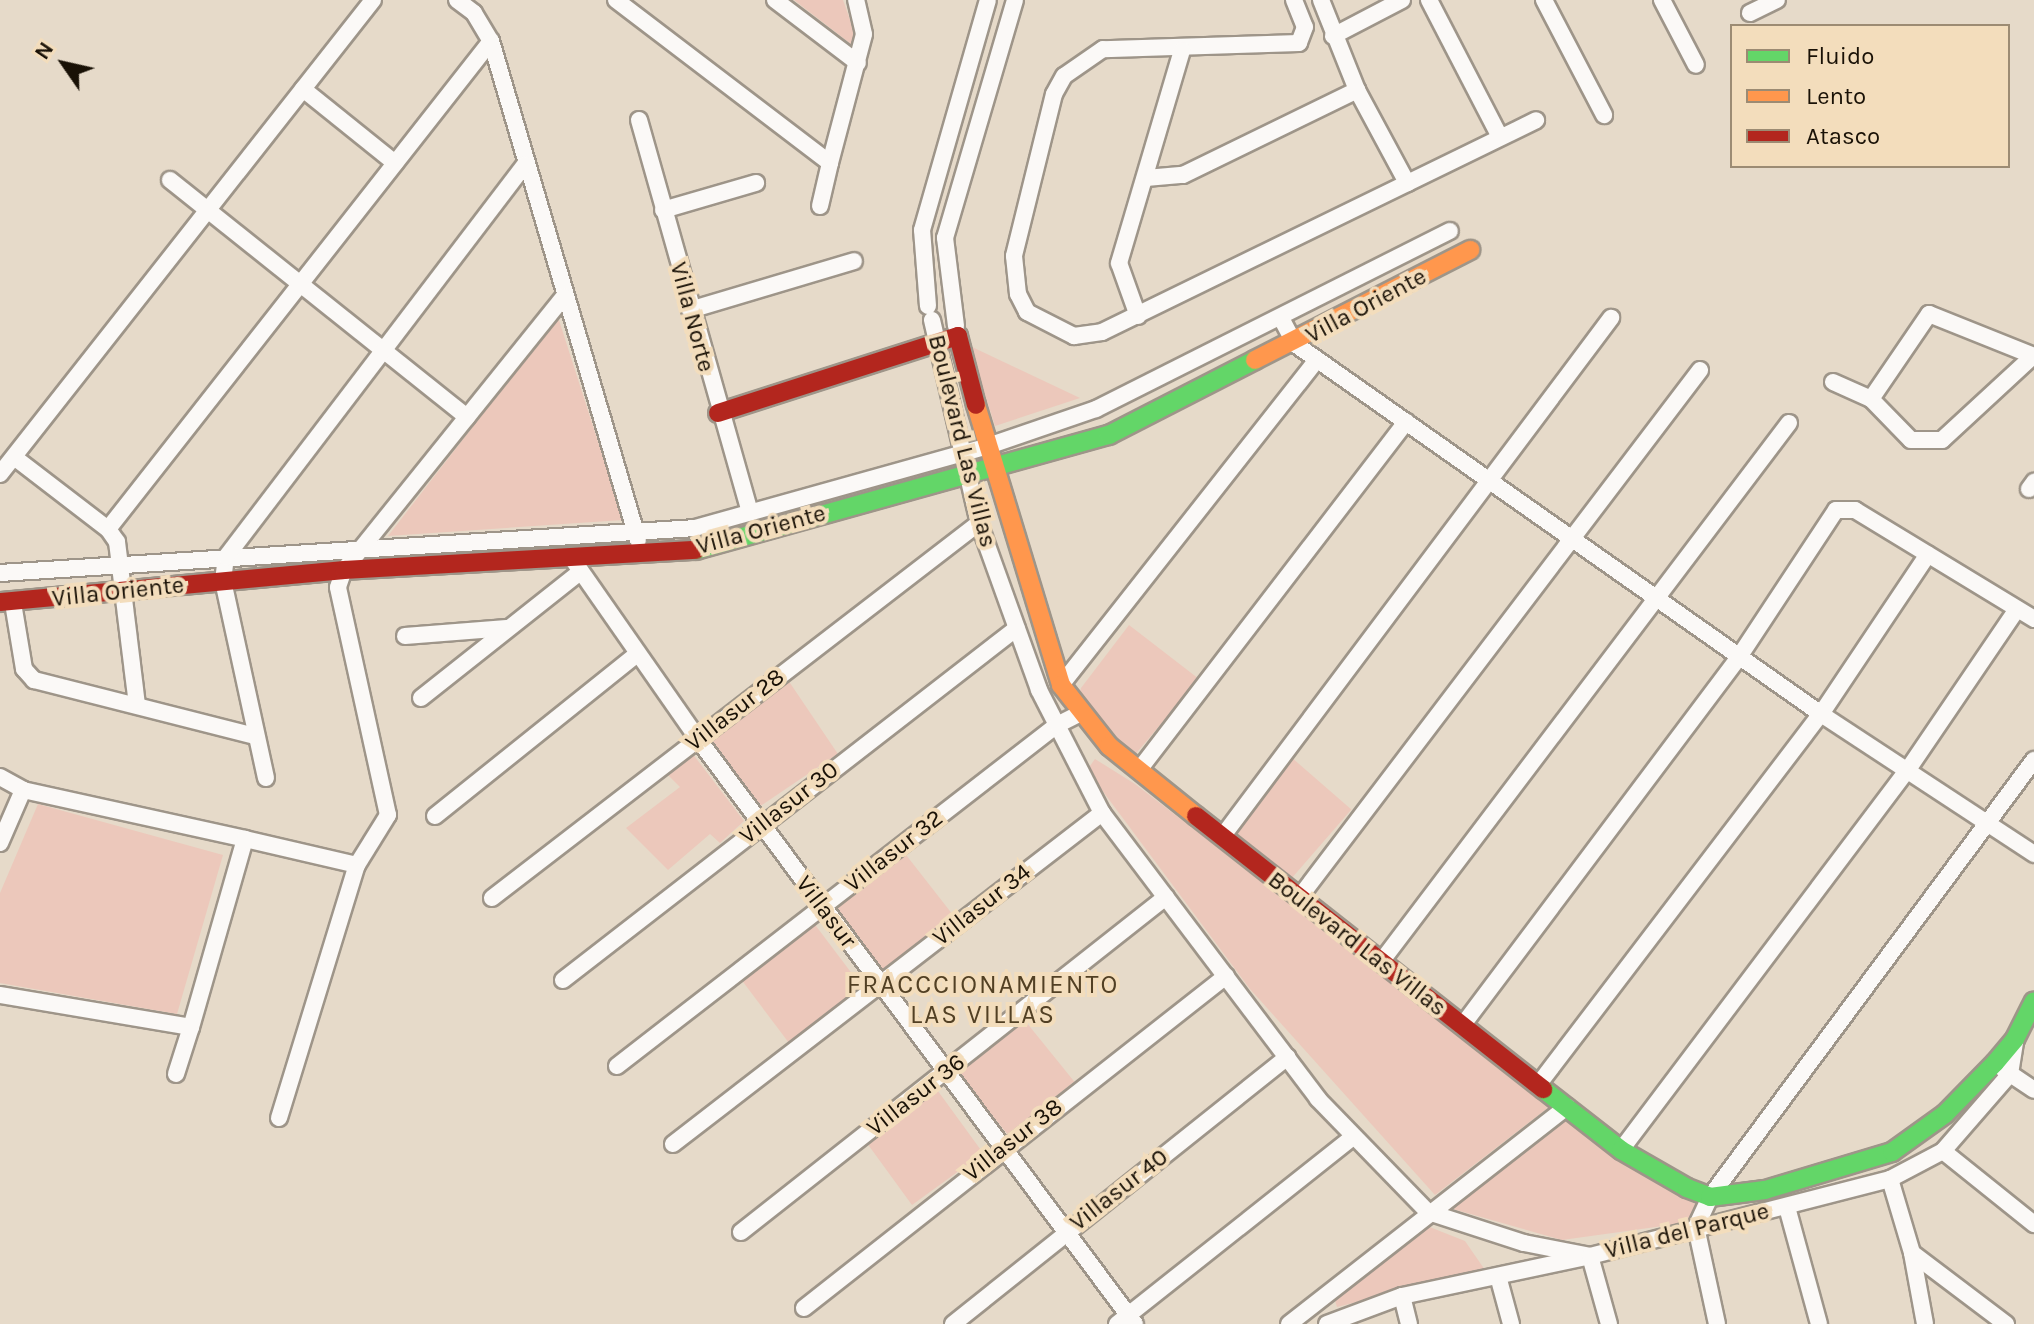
<!DOCTYPE html>
<html>
<head>
<meta charset="utf-8">
<style>
	body { margin:0 }
	#map { position:relative; width:2034px; height:1324px; overflow:hidden; background:#e6dac9; font-family:Karla,sans-serif }
	div>[style] { position:absolute }
	.green>* { inset:0; background:#ecc8bb; transform-origin:0 0 }
	.roads { filter:drop-shadow(2px 0 #9e9589) drop-shadow(-2px 0 #9e9589) drop-shadow(0 2px #9e9589) drop-shadow(0 -2px #9e9589) }
	.street>* { height:16px; margin:-8px; padding:0 8px; transform-origin:8px; border-radius:8px; background:#fbf9f7 }
	.fast>* { height:18px; margin:-9px; padding:0 9px; transform-origin:9px; border-radius:9px; background:#63d668 }
	.slow>* { height:18px; margin:-9px; padding:0 9px; transform-origin:9px; border-radius:9px; background:#ff974d }
	.jam>* { height:18px; margin:-9px; padding:0 9px; transform-origin:9px; border-radius:9px; background:#b3261e }
	span { translate:-50% -50%; white-space:nowrap; text-align:center; line-height:1.15; -webkit-text-stroke:8px #f3ddbc; paint-order:stroke }
	.street-label { font-size:24px; color:#191106 }
	.neighbourhood-label { font-size:26px; color:#524024; letter-spacing:2px }
	.legend { position:absolute; left:1730px; top:24px; width:280px; height:144px; box-sizing:border-box; background:#f3ddbc; border:2px solid #9c8b73; margin:0; padding:10px 14px; list-style:none; font-size:24px; color:#191106 }
	.legend li { display:flex; align-items:center; gap:16px; height:40px }
	.legend b { width:40px; border:2px solid #9c8b73 }
	.north { position:absolute; left:24px; top:24px; width:80px; height:80px; -webkit-text-stroke:6px #f3ddbc; paint-order:stroke; rotate:304deg; font-size:22px; font-weight:700; line-height:32px; text-align:center; color:#191106 }
	.north::after { content:''; display:block; margin:auto; width:28px; height:36px; background:#191106; clip-path:polygon(50% 0,100% 100%,50% 72%,0 100%) }
</style>
</head>
<body>
<div id="map">
	<div class="green">
		<div style="clip-path:polygon(794px 0,843px 0,855px 34px,851px 44px)"></div>
		<div style="clip-path:polygon(558px 317px,623px 520px,388px 536px)"></div>
		<div style="clip-path:polygon(970px 346px,1080px 398px,995px 426px)"></div>
		<div style="clip-path:polygon(1129px 625px,1199px 679px,1133px 757px,1078px 700px,1081px 688px)"></div>
		<div style="left:788px;top:680px;width:89px;height:99px;rotate:56deg"></div>
		<div style="clip-path:polygon(692px 753px,744px 821px,720px 843px,710px 834px,668px 870px,626px 828px,680px 787px,667px 774px)"></div>
		<div style="left:1291px;top:757px;width:80px;height:97px;rotate:41deg"></div>
		<div style="clip-path:polygon(1095px 759px,1135px 784px,1553px 1104px,1435px 1195px,1250px 989px,1087px 770px)"></div>
		<div style="clip-path:polygon(38px 804px,223px 855px,177px 1014px,0 983px,0 893px)"></div>
		<div style="left:903px;top:851px;width:85px;height:91px;rotate:52deg"></div>
		<div style="left:813px;top:922px;width:84px;height:92px;rotate:53deg"></div>
		<div style="left:1022px;top:1017px;width:83px;height:85px;rotate:51deg"></div>
		<div style="left:935px;top:1087px;width:82px;height:88px;rotate:54deg"></div>
		<div style="clip-path:polygon(1564px 1116px,1701px 1208px,1692px 1222px,1562px 1240px,1453px 1209px)"></div>
		<div style="clip-path:polygon(1422px 1224px,1465px 1241px,1485px 1270px,1337px 1307px,1333px 1294px)"></div>
	</div>
	<div class="roads">
		<div class="street">
			<div style="left:457px;top:0;width:21px;rotate:37deg"></div>
			<div style="left:474px;top:13px;width:33px;rotate:59deg"></div>
			<div style="left:491px;top:41px;width:520px;rotate:73.59deg"></div>
			<div style="left:616px;top:0;width:269px;rotate:37.3deg"></div>
			<div style="left:830px;top:163px;width:133px;rotate:-75.2deg"></div>
			<div style="left:864px;top:34px;width:35px;rotate:-103deg"></div>
			<div style="left:775px;top:0;width:104px;rotate:37.2deg"></div>
			<div style="left:1294px;top:0;width:29px;rotate:68deg"></div>
			<div style="left:1305px;top:27px;width:17px;rotate:111deg"></div>
			<div style="left:1299px;top:43px;width:196px;rotate:178.2deg"></div>
			<div style="left:1103px;top:49px;width:47px;rotate:145.3deg"></div>
			<div style="left:1064px;top:76px;width:21px;rotate:119deg"></div>
			<div style="left:1054px;top:94px;width:167px;rotate:103.9deg"></div>
			<div style="left:1014px;top:256px;width:38px;rotate:84deg"></div>
			<div style="left:1018px;top:294px;width:20px;rotate:63deg"></div>
			<div style="left:1027px;top:312px;width:53px;rotate:27.1deg"></div>
			<div style="left:1074px;top:336px;width:28px;rotate:-8deg"></div>
			<div style="left:1102px;top:332px;width:483px;rotate:-26deg"></div>
			<div style="left:1321px;top:0;width:97px;rotate:68.2deg"></div>
			<div style="left:1357px;top:90px;width:106px;rotate:61.7deg"></div>
			<div style="left:1429px;top:0;width:154px;rotate:62.6deg"></div>
			<div style="left:1544px;top:0;width:130px;rotate:62.4deg"></div>
			<div style="left:1662px;top:0;width:73px;rotate:62.4deg"></div>
			<div style="left:1750px;top:13px;width:30px;rotate:-26deg"></div>
			<div style="left:1333px;top:36px;width:78px;rotate:-27.6deg"></div>
			<div style="left:303px;top:89px;width:118px;rotate:38.8deg"></div>
			<div style="left:639px;top:120px;width:408px;rotate:74.2deg"></div>
			<div style="left:1146px;top:178px;width:37px;rotate:-5deg"></div>
			<div style="left:1183px;top:175px;width:194px;rotate:-26deg"></div>
			<div style="left:170px;top:180px;width:380px;rotate:38.6deg"></div>
			<div style="left:820px;top:206px;width:44px;rotate:-76.9deg"></div>
			<div style="left:663px;top:210px;width:97px;rotate:-16.2deg"></div>
			<div style="left:928px;top:306px;width:76px;rotate:-94.5deg"></div>
			<div style="left:922px;top:230px;width:239px;rotate:-74deg"></div>
			<div style="left:690px;top:310px;width:171px;rotate:-16.6deg"></div>
			<div style="left:1138px;top:316px;width:56px;rotate:-109.7deg"></div>
			<div style="left:1119px;top:263px;width:222px;rotate:-73.5deg"></div>
			<div style="left:1281px;top:318px;width:30px;rotate:62deg"></div>
			<div style="left:1295px;top:344px;width:643px;rotate:35.12deg"></div>
			<div style="left:1821px;top:714px;width:255px;rotate:33.3deg"></div>
			<div style="left:932px;top:320px;width:208px;rotate:77deg"></div>
			<div style="left:979px;top:523px;width:177px;rotate:70.2deg"></div>
			<div style="left:1039px;top:690px;width:138px;rotate:62.9deg"></div>
			<div style="left:1102px;top:813px;width:358px;rotate:52.9deg"></div>
			<div style="left:1318px;top:1099px;width:158px;rotate:45.8deg"></div>
			<div style="left:1428px;top:1212px;width:101px;rotate:17.9deg"></div>
			<div style="left:1524px;top:1243px;width:67px;rotate:11.1deg"></div>
			<div style="left:1590px;top:1256px;width:71px;rotate:74.4deg"></div>
			<div style="left:956px;top:326px;width:89px;rotate:-97.1deg"></div>
			<div style="left:945px;top:238px;width:248px;rotate:-73.6deg"></div>
			<div style="left:1833px;top:382px;width:42px;rotate:24.1deg"></div>
			<div style="left:1871px;top:399px;width:103px;rotate:-55.7deg"></div>
			<div style="left:1929px;top:314px;width:113px;rotate:21.8deg"></div>
			<div style="left:1871px;top:399px;width:57px;rotate:45.7deg"></div>
			<div style="left:1911px;top:440px;width:31px"></div>
			<div style="left:1942px;top:440px;width:124px;rotate:-42.7deg"></div>
			<div style="left:14px;top:457px;width:118px;rotate:37.5deg"></div>
			<div style="left:108px;top:529px;width:16px;rotate:55deg"></div>
			<div style="left:117px;top:542px;width:164px;rotate:83deg"></div>
			<div style="left:0;top:474px;width:603px;rotate:-51.8deg"></div>
			<div style="left:2029px;top:489px;width:9px;rotate:-54deg"></div>
			<div style="left:108px;top:529px;width:620px;rotate:-51.87deg"></div>
			<div style="left:571px;top:557px;width:222px;rotate:55.1deg"></div>
			<div style="left:698px;top:739px;width:730px;rotate:53.24deg"></div>
			<div style="left:0;top:573px;width:696px;rotate:-3.7deg"></div>
			<div style="left:695px;top:528px;width:301px;rotate:-15.6deg"></div>
			<div style="left:985px;top:447px;width:117px;rotate:-18.9deg"></div>
			<div style="left:1096px;top:409px;width:396px;rotate:-26.7deg"></div>
			<div style="left:13px;top:603px;width:67px;rotate:80.5deg"></div>
			<div style="left:24px;top:669px;width:15px;rotate:48deg"></div>
			<div style="left:34px;top:680px;width:228px;rotate:14.2deg"></div>
			<div style="left:405px;top:636px;width:102px;rotate:-4.5deg"></div>
			<div style="left:1061px;top:685px;width:414px;rotate:-51.8deg"></div>
			<div style="left:421px;top:698px;width:203px;rotate:-38.4deg"></div>
			<div style="left:1139px;top:770px;width:439px;rotate:-52.5deg"></div>
			<div style="left:0;top:777px;width:26px;rotate:29deg"></div>
			<div style="left:23px;top:790px;width:227px;rotate:12.4deg"></div>
			<div style="left:245px;top:839px;width:196px;rotate:106deg"></div>
			<div style="left:191px;top:1027px;width:194px;rotate:-170.5deg"></div>
			<div style="left:266px;top:778px;width:202px;rotate:-102.3deg"></div>
			<div style="left:223px;top:581px;width:24px;rotate:-83deg"></div>
			<div style="left:226px;top:557px;width:493px;rotate:-52.7deg"></div>
			<div style="left:435px;top:816px;width:259px;rotate:-38.7deg"></div>
			<div style="left:1222px;top:837px;width:649px;rotate:-53.15deg"></div>
			<div style="left:245px;top:839px;width:115px;rotate:13.1deg"></div>
			<div style="left:0;top:843px;width:58px;rotate:-66.5deg"></div>
			<div style="left:492px;top:898px;width:615px;rotate:-37.6deg"></div>
			<div style="left:1299px;top:898px;width:663px;rotate:-52.78deg"></div>
			<div style="left:1381px;top:962px;width:676px;rotate:-52.88deg"></div>
			<div style="left:563px;top:980px;width:574px;rotate:-37.79deg"></div>
			<div style="left:1462px;top:1026px;width:461px;rotate:-53.1deg"></div>
			<div style="left:1739px;top:657px;width:176px;rotate:-56.6deg"></div>
			<div style="left:1836px;top:510px;width:19px"></div>
			<div style="left:1855px;top:510px;width:210px;rotate:31.3deg"></div>
			<div style="left:617px;top:1066px;width:557px;rotate:-37.78deg"></div>
			<div style="left:1057px;top:725px;width:25px;rotate:-27deg"></div>
			<div style="left:2003px;top:1069px;width:37px;rotate:34deg"></div>
			<div style="left:176px;top:1074px;width:49px;rotate:-72.3deg"></div>
			<div style="left:1538px;top:1085px;width:467px;rotate:-52.7deg"></div>
			<div style="left:1821px;top:714px;width:192px;rotate:-56.2deg"></div>
			<div style="left:279px;top:1118px;width:265px;rotate:-72.9deg"></div>
			<div style="left:357px;top:865px;width:59px;rotate:-58.2deg"></div>
			<div style="left:388px;top:815px;width:233px;rotate:-102.4deg"></div>
			<div style="left:338px;top:587px;width:18px;rotate:-71deg"></div>
			<div style="left:344px;top:570px;width:351px;rotate:-51.2deg"></div>
			<div style="left:673px;top:1144px;width:542px;rotate:-37.65deg"></div>
			<div style="left:1621px;top:1150px;width:478px;rotate:-53deg"></div>
			<div style="left:1909px;top:768px;width:192px;rotate:-55.8deg"></div>
			<div style="left:1943px;top:1151px;width:117px;rotate:38.7deg"></div>
			<div style="left:1890px;top:1179px;width:77px;rotate:73.4deg"></div>
			<div style="left:1912px;top:1253px;width:72px;rotate:79.6deg"></div>
			<div style="left:1787px;top:1207px;width:121px;rotate:74.7deg"></div>
			<div style="left:741px;top:1232px;width:541px;rotate:-38.25deg"></div>
			<div style="left:1912px;top:1253px;width:118px;rotate:37.1deg"></div>
			<div style="left:1498px;top:1276px;width:50px;rotate:74.8deg"></div>
			<div style="left:1402px;top:1296px;width:29px;rotate:76deg"></div>
			<div style="left:804px;top:1308px;width:537px;rotate:-38.19deg"></div>
			<div style="left:953px;top:1324px;width:428px;rotate:-38.6deg"></div>
			<div style="left:1117px;top:1324px;width:301px;rotate:-38.4deg"></div>
			<div style="left:1289px;top:1324px;width:353px;rotate:-38deg"></div>
			<div style="left:1327px;top:1324px;width:80px;rotate:-20.5deg"></div>
			<div style="left:1402px;top:1296px;width:192px;rotate:-12deg"></div>
			<div style="left:1590px;top:1256px;width:310px;rotate:-14.4deg"></div>
			<div style="left:1890px;top:1179px;width:60px;rotate:-27.8deg"></div>
			<div style="left:1943px;top:1151px;width:102px;rotate:-49deg"></div>
			<div style="left:2010px;top:1074px;width:33px;rotate:-81deg"></div>
			<div style="left:1717px;top:1324px;width:99px;rotate:-102.2deg"></div>
			<div style="left:1696px;top:1227px;width:33px;rotate:-65deg"></div>
			<div style="left:1710px;top:1197px;width:544px;rotate:-53.45deg"></div>
		</div>
		<div class="fast">
			<div style="left:696px;top:550px;width:429px;rotate:-15.6deg"></div>
			<div style="left:1109px;top:435px;width:164px;rotate:-27.2deg"></div>
			<div style="left:1543px;top:1089px;width:99px;rotate:38deg"></div>
			<div style="left:1621px;top:1150px;width:76px;rotate:29.9deg"></div>
			<div style="left:1687px;top:1188px;width:25px;rotate:21deg"></div>
			<div style="left:1710px;top:1197px;width:55px;rotate:-7.3deg"></div>
			<div style="left:1765px;top:1190px;width:133px;rotate:-16.7deg"></div>
			<div style="left:1892px;top:1152px;width:65px;rotate:-35.6deg"></div>
			<div style="left:1945px;top:1114px;width:71px;rotate:-45.6deg"></div>
			<div style="left:1995px;top:1063px;width:31px;rotate:-50deg"></div>
			<div style="left:2015px;top:1039px;width:42px;rotate:-63.4deg"></div>
		</div>
		<div class="slow">
			<div style="left:1255px;top:360px;width:242px;rotate:-27.1deg"></div>
			<div style="left:976px;top:405px;width:293px;rotate:73.1deg"></div>
			<div style="left:1061px;top:685px;width:78px;rotate:51.8deg"></div>
			<div style="left:1109px;top:746px;width:112px;rotate:38.8deg"></div>
		</div>
		<div class="jam">
			<div style="left:718px;top:413px;width:252px;rotate:-17.8deg"></div>
			<div style="left:958px;top:336px;width:71px;rotate:75.4deg"></div>
			<div style="left:0;top:602px;width:345px;rotate:-5.3deg"></div>
			<div style="left:344px;top:570px;width:353px;rotate:-3.3deg"></div>
			<div style="left:1196px;top:816px;width:442px;rotate:38.2deg"></div>
		</div>
	</div>
	<div class="street-label">
		<span style="left:1366px;top:306px;rotate:-28deg">Villa Oriente</span>
		<span style="left:692px;top:317px;rotate:75deg">Villa Norte</span>
		<span style="left:962px;top:441px;rotate:76deg">Boulevard Las Villas</span>
		<span style="left:761px;top:530px;rotate:-15deg">Villa Oriente</span>
		<span style="left:118px;top:592px;rotate:-6deg">Villa Oriente</span>
		<span style="left:735px;top:710px;rotate:-38deg">Villasur 28</span>
		<span style="left:789px;top:803px;rotate:-38deg">Villasur 30</span>
		<span style="left:894px;top:851px;rotate:-38deg">Villasur 32</span>
		<span style="left:982px;top:905px;rotate:-38deg">Villasur 34</span>
		<span style="left:826px;top:912px;rotate:53deg">Villasur</span>
		<span style="left:1357px;top:944px;rotate:38deg">Boulevard Las Villas</span>
		<span style="left:916px;top:1095px;rotate:-38deg">Villasur 36</span>
		<span style="left:1013px;top:1140px;rotate:-38deg">Villasur 38</span>
		<span style="left:1119px;top:1190px;rotate:-38deg">Villasur 40</span>
		<span style="left:1687px;top:1231px;rotate:-14deg">Villa del Parque</span>
	</div>
	<div class="neighbourhood-label">
		<span style="left:983px;top:1000px">FRACCCIONAMIENTO<br>LAS VILLAS</span>
	</div>
	<ul class="legend">
	<li><b style="height:10px;background:#63d668"></b>Fluido</li>
	<li><b style="height:10px;background:#ff974d"></b>Lento</li>
	<li><b style="height:10px;background:#b3261e"></b>Atasco</li>
	</ul>
	<div class="north">N</div>
</div>
</body>
</html>
